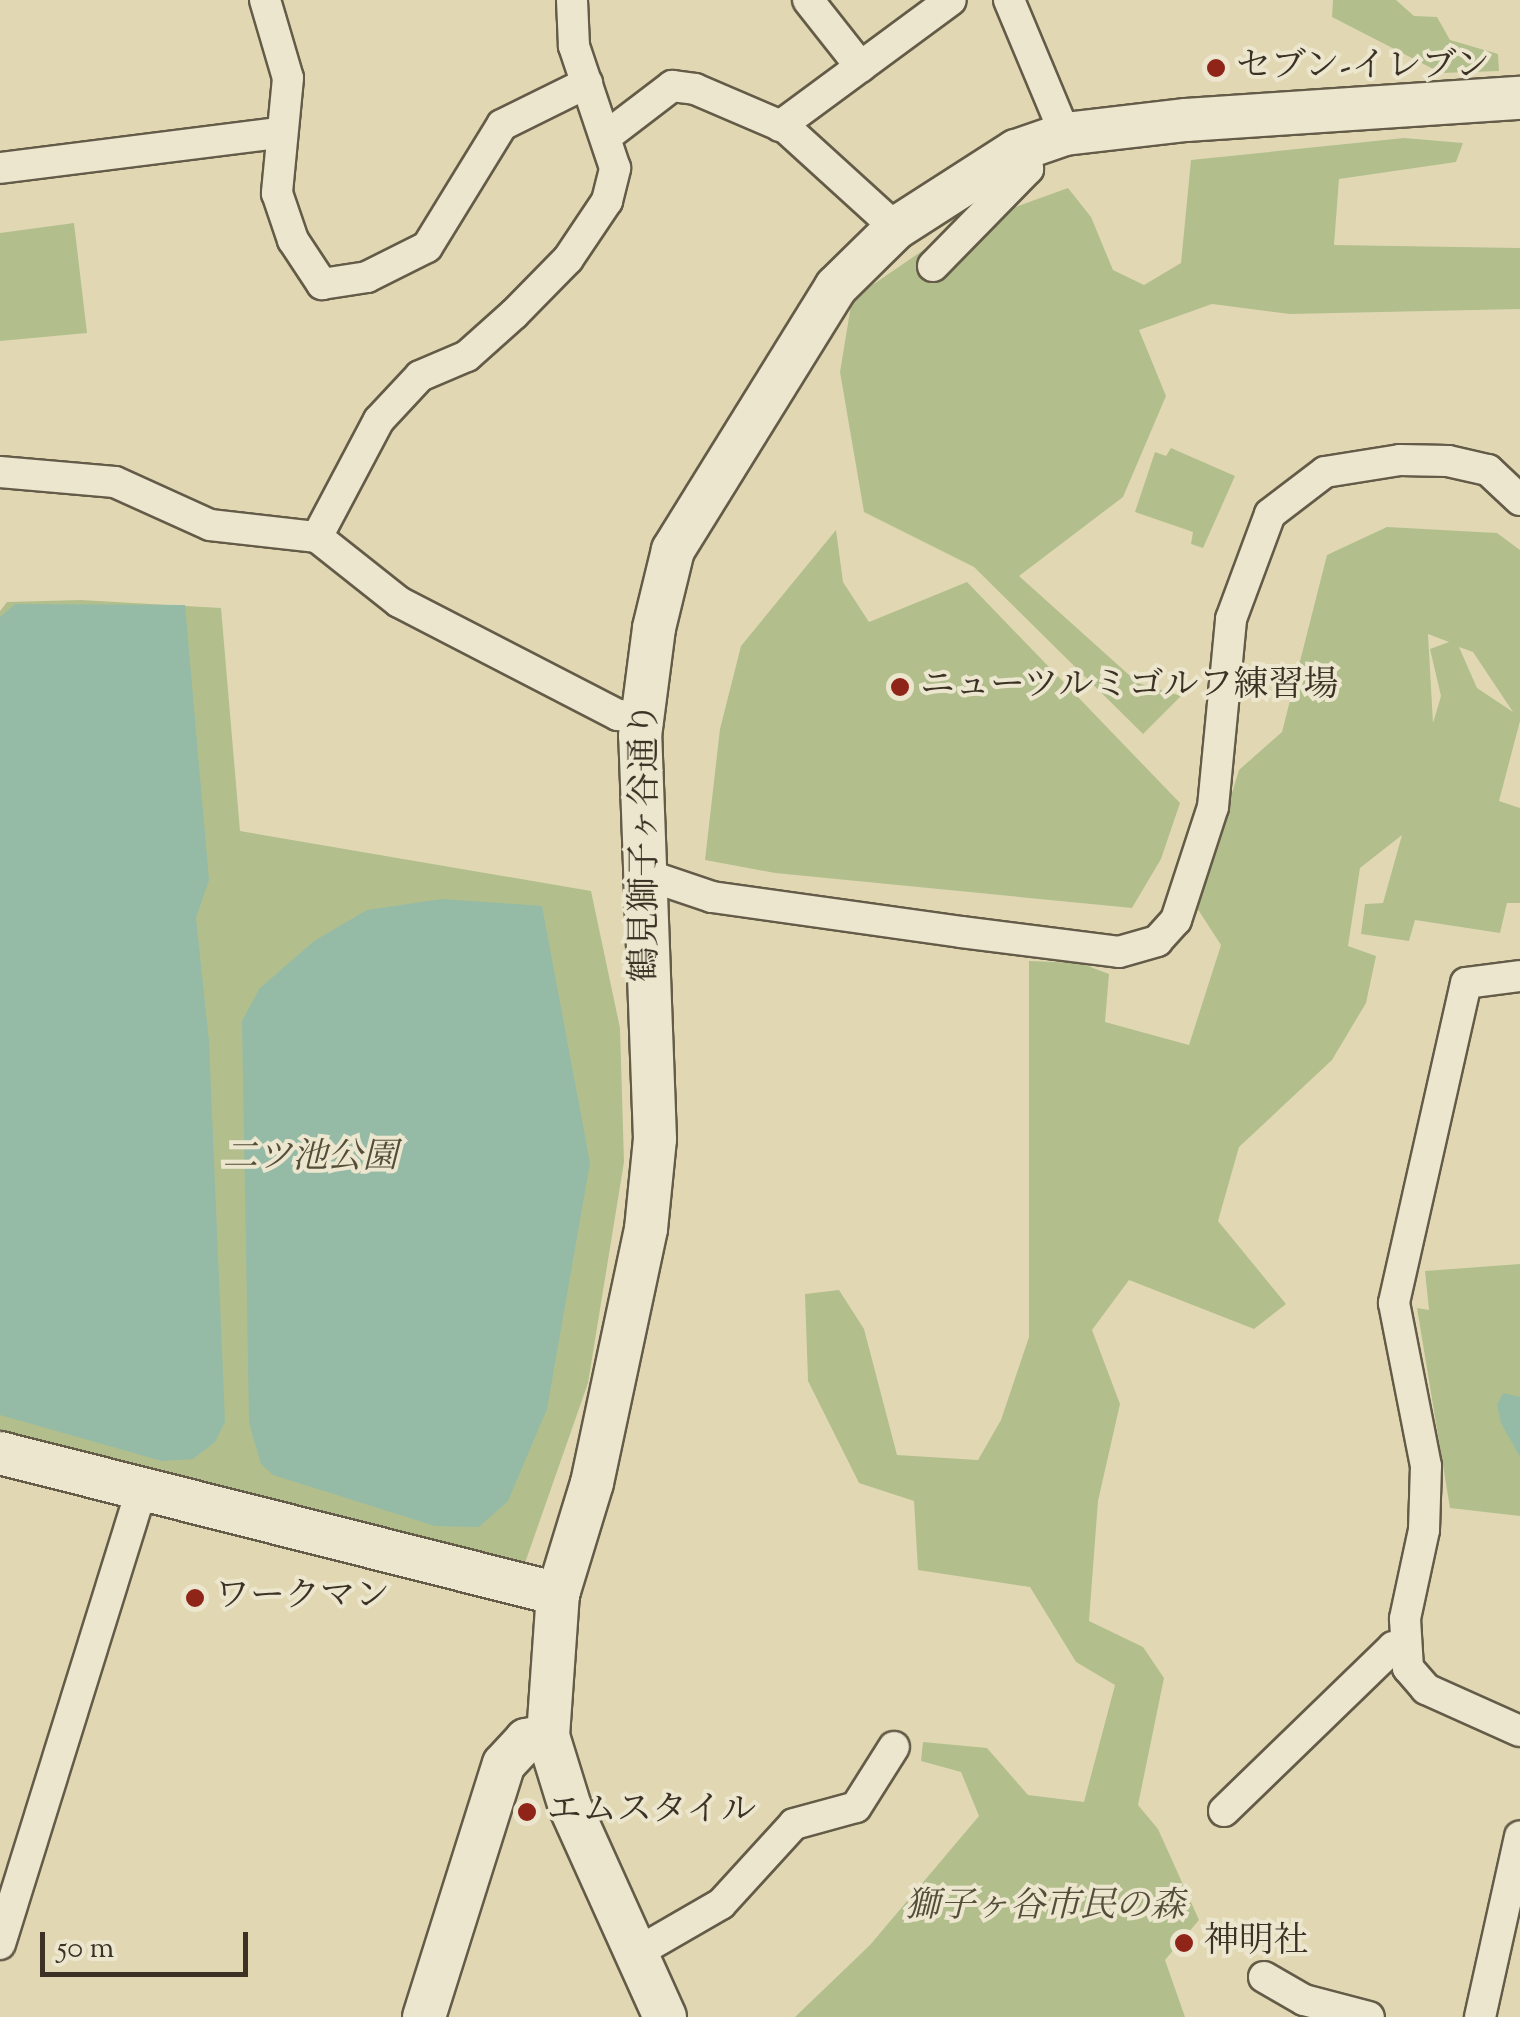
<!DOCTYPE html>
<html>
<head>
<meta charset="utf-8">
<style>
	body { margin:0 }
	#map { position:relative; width:1520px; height:2017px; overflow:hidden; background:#e1d8b3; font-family:"Sorts Mill Goudy","Noto Serif JP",serif }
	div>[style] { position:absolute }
	.green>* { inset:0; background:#b2bf8d }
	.water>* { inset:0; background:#95bba6 }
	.roads { filter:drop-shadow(2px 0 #645b48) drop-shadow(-2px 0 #645b48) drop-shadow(0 2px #645b48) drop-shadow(0 -2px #645b48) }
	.street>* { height:30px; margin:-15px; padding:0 15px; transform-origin:15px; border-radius:15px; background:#ece6ce }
	.secondary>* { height:42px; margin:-21px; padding:0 21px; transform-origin:21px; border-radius:21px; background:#ece6ce }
	.dots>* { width:28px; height:28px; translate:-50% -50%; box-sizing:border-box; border:5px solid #ece6ce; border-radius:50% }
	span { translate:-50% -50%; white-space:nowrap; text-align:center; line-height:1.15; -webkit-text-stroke:8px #ece6ce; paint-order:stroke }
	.poi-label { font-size:35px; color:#3b3124 }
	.left { translate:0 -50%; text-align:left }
	.street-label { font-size:35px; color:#3b3124 }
	.park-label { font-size:35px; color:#534d39; font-style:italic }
	.scale { position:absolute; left:40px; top:1932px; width:208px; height:45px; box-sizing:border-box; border:5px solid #3b3124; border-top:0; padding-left:12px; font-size:30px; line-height:35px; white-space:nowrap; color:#3b3124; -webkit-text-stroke:8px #ece6ce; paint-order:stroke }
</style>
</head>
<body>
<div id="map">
	<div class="green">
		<div style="clip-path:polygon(1333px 0,1396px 0,1414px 16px,1437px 17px,1450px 40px,1498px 54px,1499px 71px,1441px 73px,1332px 17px)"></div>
		<div style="clip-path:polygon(1404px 138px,1463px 143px,1456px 162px,1339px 179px,1334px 245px,1520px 248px,1520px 309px,1290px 314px,1212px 304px,1139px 330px,1166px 396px,1123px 497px,1019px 576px,1138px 683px,1181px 696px,1143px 734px,974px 567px,864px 512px,840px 372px,852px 299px,954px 229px,1068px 188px,1091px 217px,1113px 270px,1144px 285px,1181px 263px,1191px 160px)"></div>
		<div style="clip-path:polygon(74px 223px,87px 333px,0 341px,0 233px)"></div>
		<div style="clip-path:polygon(1171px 448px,1235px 476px,1203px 548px,1191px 544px,1193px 532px,1135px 512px,1155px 452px,1166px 456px)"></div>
		<div style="clip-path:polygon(evenodd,1387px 527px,1497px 533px,1520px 550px,1520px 721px,1499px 801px,1520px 808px,1520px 903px,1507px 903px,1500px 933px,1415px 920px,1409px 941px,1361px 934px,1365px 904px,1383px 903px,1402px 835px,1360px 868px,1348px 946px,1376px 956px,1366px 1003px,1332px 1060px,1239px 1147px,1218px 1221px,1286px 1304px,1254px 1329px,1129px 1280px,1092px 1330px,1120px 1404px,1098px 1501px,1089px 1621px,1143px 1647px,1164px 1678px,1138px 1805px,1158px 1829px,1199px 1920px,1165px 1960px,1185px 2017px,795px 2017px,870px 1945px,979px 1816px,961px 1772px,921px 1761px,923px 1742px,987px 1748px,1028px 1795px,1084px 1802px,1115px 1685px,1076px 1662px,1030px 1587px,918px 1570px,914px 1501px,859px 1483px,808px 1381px,805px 1294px,839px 1290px,864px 1329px,897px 1455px,978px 1460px,1001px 1420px,1029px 1337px,1029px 961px,1080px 963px,1109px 974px,1105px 1022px,1189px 1045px,1221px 945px,1197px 908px,1239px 770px,1282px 732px,1327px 555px,1387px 527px,1428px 634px,1449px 642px,1430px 649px,1441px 696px,1433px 723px,1428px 634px,1387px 527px,1459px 647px,1473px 652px,1513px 712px,1477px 688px,1459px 647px)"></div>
		<div style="clip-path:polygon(836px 530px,843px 582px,869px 622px,967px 582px,1180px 803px,1161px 859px,1132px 908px,775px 873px,705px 860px,720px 729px,741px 646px)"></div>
		<div style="clip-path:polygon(81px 600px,221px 608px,240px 831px,591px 891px,620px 1028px,624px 1162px,588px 1383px,525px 1563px,0 1439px,0 611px,7px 602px)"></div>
		<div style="clip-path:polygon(1520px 1264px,1520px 1516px,1450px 1508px,1417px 1308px,1429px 1310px,1425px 1271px)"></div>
	</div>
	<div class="water">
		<div style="clip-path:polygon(15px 604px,185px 605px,209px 880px,196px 918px,209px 1041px,225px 1422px,215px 1442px,193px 1459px,162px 1461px,0 1415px,0 617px)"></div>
		<div style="clip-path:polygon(442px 899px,542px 906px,590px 1163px,547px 1409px,508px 1501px,479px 1527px,435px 1526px,273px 1475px,261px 1464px,249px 1423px,242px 1021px,259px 989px,314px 941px,367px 910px)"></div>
		<div style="clip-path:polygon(1503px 1393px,1520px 1397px,1520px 1457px,1501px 1423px,1497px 1405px)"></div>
	</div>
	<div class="roads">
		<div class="street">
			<div style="left:265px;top:0;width:81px;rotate:73.6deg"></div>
			<div style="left:288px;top:78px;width:116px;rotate:95.5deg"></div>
			<div style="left:277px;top:193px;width:50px;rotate:71.2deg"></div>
			<div style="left:293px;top:240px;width:53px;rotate:56.6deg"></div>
			<div style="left:322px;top:284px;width:46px;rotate:-8.8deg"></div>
			<div style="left:367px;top:277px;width:67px;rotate:-26.6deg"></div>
			<div style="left:427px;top:247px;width:143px;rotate:-58.4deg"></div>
			<div style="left:502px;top:125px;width:95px;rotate:-26.3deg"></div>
			<div style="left:808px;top:0;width:85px;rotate:51.7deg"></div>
			<div style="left:1009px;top:0;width:145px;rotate:67.3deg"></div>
			<div style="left:780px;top:126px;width:212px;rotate:-36.4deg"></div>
			<div style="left:608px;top:135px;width:81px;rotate:-37.4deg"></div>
			<div style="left:672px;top:86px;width:23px;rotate:7deg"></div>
			<div style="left:695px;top:89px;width:99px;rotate:23.2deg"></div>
			<div style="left:786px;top:128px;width:149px;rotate:42.3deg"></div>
			<div style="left:0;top:168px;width:280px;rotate:-7.2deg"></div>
			<div style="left:933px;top:266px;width:136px;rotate:-45.6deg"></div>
			<div style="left:1028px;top:169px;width:22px;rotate:-124deg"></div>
			<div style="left:0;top:472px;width:115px;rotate:5deg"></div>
			<div style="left:115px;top:482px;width:104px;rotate:24.4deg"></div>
			<div style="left:210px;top:525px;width:108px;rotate:6.4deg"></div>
			<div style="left:317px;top:537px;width:105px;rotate:38.4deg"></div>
			<div style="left:399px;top:602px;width:246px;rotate:27.3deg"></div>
			<div style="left:618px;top:715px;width:23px;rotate:5deg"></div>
			<div style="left:317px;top:537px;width:132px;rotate:-62.1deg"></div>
			<div style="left:379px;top:420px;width:60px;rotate:-47deg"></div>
			<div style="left:420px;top:376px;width:51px;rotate:-23.1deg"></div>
			<div style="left:467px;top:356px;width:63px;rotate:-41.8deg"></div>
			<div style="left:514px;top:314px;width:77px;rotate:-45.5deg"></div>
			<div style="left:568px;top:259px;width:70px;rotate:-56.1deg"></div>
			<div style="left:607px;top:201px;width:34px;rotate:-76deg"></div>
			<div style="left:615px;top:168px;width:129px;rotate:-108.6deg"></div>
			<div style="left:574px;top:46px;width:46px;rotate:-92.5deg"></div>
			<div style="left:641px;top:873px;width:75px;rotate:18.7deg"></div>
			<div style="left:712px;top:897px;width:251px;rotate:8deg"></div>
			<div style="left:961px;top:932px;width:159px;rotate:7.2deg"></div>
			<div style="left:1119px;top:952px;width:40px;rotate:-16deg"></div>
			<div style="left:1157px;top:941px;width:28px;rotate:-48deg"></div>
			<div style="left:1176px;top:920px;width:119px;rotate:-71.9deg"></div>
			<div style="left:1213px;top:807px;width:189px;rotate:-84.5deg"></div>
			<div style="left:1231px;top:619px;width:112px;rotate:-69.6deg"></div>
			<div style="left:1270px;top:514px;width:69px;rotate:-37.4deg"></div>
			<div style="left:1325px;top:472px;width:76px;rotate:-9.1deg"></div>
			<div style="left:1400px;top:460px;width:48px;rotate:1.2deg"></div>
			<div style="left:1448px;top:461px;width:41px;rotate:12.7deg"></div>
			<div style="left:1488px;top:470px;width:44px;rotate:43.2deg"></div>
			<div style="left:1520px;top:976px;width:54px;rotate:172.6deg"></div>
			<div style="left:1466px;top:983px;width:328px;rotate:102.7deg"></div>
			<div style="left:1394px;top:1303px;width:166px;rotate:78.9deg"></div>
			<div style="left:1426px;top:1466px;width:64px;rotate:91.8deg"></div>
			<div style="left:1424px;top:1530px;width:91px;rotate:102.1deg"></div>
			<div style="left:1405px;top:1619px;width:49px;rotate:86.5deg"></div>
			<div style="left:1408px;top:1668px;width:28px;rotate:49deg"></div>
			<div style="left:1426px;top:1689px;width:103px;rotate:24.1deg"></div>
			<div style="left:1224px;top:1811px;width:235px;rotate:-44.1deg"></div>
			<div style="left:1393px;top:1647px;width:10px"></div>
			<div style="left:0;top:1944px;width:477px;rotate:-72.7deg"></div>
			<div style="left:636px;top:1953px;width:98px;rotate:-30deg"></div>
			<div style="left:721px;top:1904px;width:108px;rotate:-47.6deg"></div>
			<div style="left:794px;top:1824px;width:64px;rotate:-15.3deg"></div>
			<div style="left:856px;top:1807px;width:71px;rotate:-57.7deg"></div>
			<div style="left:1264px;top:1977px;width:46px;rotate:29.9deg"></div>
			<div style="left:1304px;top:2000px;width:67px;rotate:14.7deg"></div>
			<div style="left:1480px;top:2017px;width:185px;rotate:-77.5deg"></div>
		</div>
		<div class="secondary">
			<div style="left:0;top:1453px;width:576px;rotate:14.18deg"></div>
			<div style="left:424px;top:2017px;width:265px;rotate:-72.5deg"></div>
			<div style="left:504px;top:1764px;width:33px;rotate:-47deg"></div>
			<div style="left:526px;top:1740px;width:22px;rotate:-10deg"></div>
			<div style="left:665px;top:2017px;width:230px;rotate:-114.3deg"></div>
			<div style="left:570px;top:1807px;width:74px;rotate:-107.2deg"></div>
			<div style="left:548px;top:1736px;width:142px;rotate:-86deg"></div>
			<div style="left:558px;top:1594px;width:116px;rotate:-73deg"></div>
			<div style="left:592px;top:1483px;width:260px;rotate:-78deg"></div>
			<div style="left:646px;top:1229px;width:90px;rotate:-84.3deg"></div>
			<div style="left:655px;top:1139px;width:403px;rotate:-92.1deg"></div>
			<div style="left:640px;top:736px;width:109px;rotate:-82.6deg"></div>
			<div style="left:654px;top:628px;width:80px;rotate:-76.3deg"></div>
			<div style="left:673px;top:550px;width:309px;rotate:-58.2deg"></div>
			<div style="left:836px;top:287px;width:84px;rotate:-44.5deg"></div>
			<div style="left:896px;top:228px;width:143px;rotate:-32.7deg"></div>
			<div style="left:1016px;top:151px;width:52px;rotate:-19.1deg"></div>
			<div style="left:1065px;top:134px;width:122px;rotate:-6.6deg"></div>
			<div style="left:1186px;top:120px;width:335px;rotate:-3.8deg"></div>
		</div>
	</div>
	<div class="dots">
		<div style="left:1216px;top:68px;background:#8f2418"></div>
		<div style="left:900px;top:687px;background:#8f2418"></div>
		<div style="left:195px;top:1598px;background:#8f2418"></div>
		<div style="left:527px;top:1812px;background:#8f2418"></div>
		<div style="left:1184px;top:1943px;background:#8f2418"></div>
	</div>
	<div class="poi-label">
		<span class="left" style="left:1236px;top:68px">セブン-イレブン</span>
		<span class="left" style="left:920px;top:687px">ニューツルミゴルフ練習場</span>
		<span class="left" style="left:215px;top:1598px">ワークマン</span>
		<span class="left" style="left:547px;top:1812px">エムスタイル</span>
		<span class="left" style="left:1204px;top:1943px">神明社</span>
	</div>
	<div class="street-label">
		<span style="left:647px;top:842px;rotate:-90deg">鶴見獅子ヶ谷通り</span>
	</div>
	<div class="park-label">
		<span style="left:310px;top:1159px">二ツ池公園</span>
		<span style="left:1045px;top:1908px">獅子ヶ谷市民の森</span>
	</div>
	<div class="scale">50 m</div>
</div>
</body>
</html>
